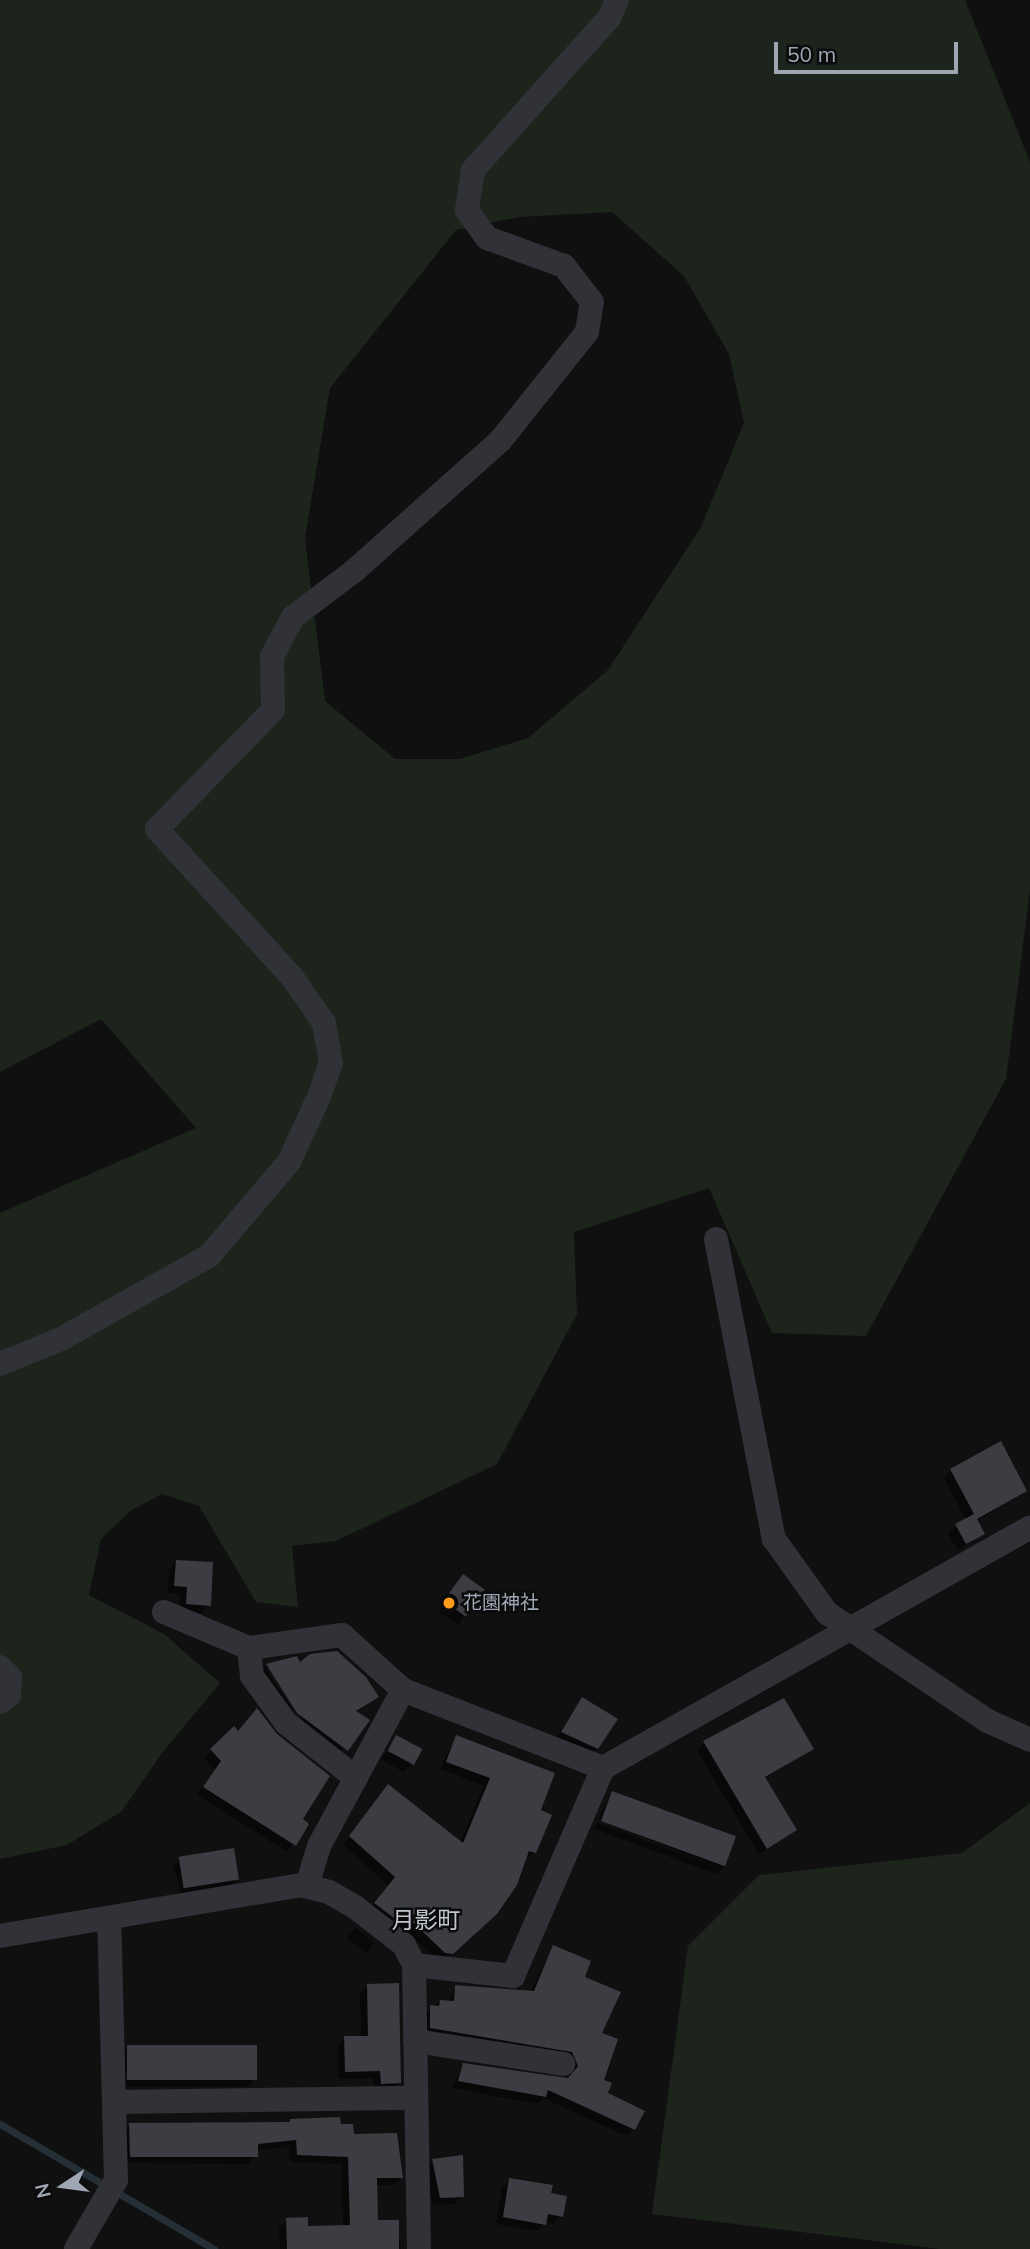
<!DOCTYPE html>
<html>
<head>
<meta charset="utf-8">
<style>
	body { margin:0 }
	#map { position:relative; width:1030px; height:2249px; overflow:hidden; background:#101011; font-family:Mulish,"Noto Sans JP",sans-serif }
	div>[style] { position:absolute }
	.green>* { inset:0; background:#1c241c }
	.shadow>* { inset:0; background:#0007; transform-origin:0 0 }
	.stream>* { height:7px; margin:-3.5px; padding:0 3.5px; transform-origin:3.5px; border-radius:3.5px; background:#253036 }
	.building>* { inset:0; background:#3b3d42; transform-origin:0 0 }
	.minor>* { height:24px; margin:-12px; padding:0 12px; transform-origin:12px; border-radius:12px; background:#303237 }
	.dots>* { width:19px; height:19px; translate:-50% -50%; box-sizing:border-box; border:4px solid #0b0b0c; border-radius:50% }
	span { translate:-50% -50%; white-space:nowrap; text-align:center; line-height:1.15; -webkit-text-stroke:5px #0b0b0c; paint-order:stroke }
	.poi-label { font-size:19px; color:#9fa7b4 }
	.left { translate:0 -50%; text-align:left }
	.quarter-label { font-size:23px; color:#c1c6cf }
	.north { position:absolute; left:28px; top:2151px; width:70px; height:70px; -webkit-text-stroke:5px #0b0b0c; paint-order:stroke; rotate:257deg; font-size:19px; font-weight:700; line-height:28px; text-align:center; color:#9fa7b4 }
	.north::after { content:''; display:block; margin:auto; width:24px; height:32px; background:#9fa7b4; clip-path:polygon(50% 0,100% 100%,50% 72%,0 100%) }
	.scale { position:absolute; left:774px; top:42px; width:184px; height:32px; box-sizing:border-box; border:4px solid #9fa7b4; border-top:0; padding-left:9px; font-size:21px; line-height:24px; white-space:nowrap; color:#9fa7b4; -webkit-text-stroke:5px #0b0b0c; paint-order:stroke }
</style>
</head>
<body>
<div id="map">
	<div class="green">
		<div style="clip-path:polygon(evenodd,0 0,965px 0,1030px 162px,1030px 890px,1006px 1079px,866px 1336px,772px 1333px,709px 1188px,574px 1232px,577px 1314px,497px 1464px,336px 1541px,292px 1546px,298px 1607px,256px 1602px,199px 1506px,162px 1494px,130px 1511px,101px 1539px,89px 1595px,164px 1634px,220px 1683px,162px 1753px,122px 1811px,67px 1845px,0 1859px,0 1213px,196px 1128px,101px 1019px,0 1072px,0 0,612px 212px,684px 276px,729px 354px,744px 423px,701px 527px,608px 670px,528px 738px,460px 759px,395px 759px,325px 701px,305px 538px,330px 388px,456px 230px,519px 217px,612px 212px)"></div>
		<div style="clip-path:polygon(1030px 1803px,1030px 2249px,940px 2249px,652px 2214px,688px 1946px,759px 1875px,962px 1853px)"></div>
	</div>
	<div class="shadow">
		<div style="clip-path:polygon(951px 1470px,1025px 1491px,977px 1521px,983px 1533px,958px 1551px,948px 1533px,966px 1520px,944px 1478px)"></div>
		<div style="clip-path:polygon(177px 1561px,209px 1605px,201px 1613px,179px 1611px,180px 1594px,168px 1593px,169px 1569px)"></div>
		<div style="left:463px;top:1576px;width:24px;height:43px;rotate:35deg"></div>
		<div style="clip-path:polygon(evenodd,296px 1658px,377px 1697px,355px 1713px,367px 1720px,337px 1757px,290px 1720px,259px 1673px,267px 1666px,296px 1658px,266px 1668px,270px 1668px,303px 1719px,300px 1721px,266px 1668px)"></div>
		<div style="clip-path:polygon(582px 1699px,597px 1748px,589px 1756px,555px 1740px)"></div>
		<div style="clip-path:polygon(234px 1729px,275px 1736px,301px 1819px,307px 1824px,287px 1852px,197px 1795px,215px 1770px,204px 1758px)"></div>
		<div style="clip-path:polygon(396px 1737px,411px 1765px,403px 1772px,381px 1759px)"></div>
		<div style="clip-path:polygon(456px 1737px,538px 1811px,535px 1852px,524px 1859px,495px 1912px,444px 1961px,437px 1960px,393px 1917px,385px 1925px,368px 1911px,388px 1885px,343px 1845px,388px 1786px,460px 1842px,484px 1786px,440px 1769px)"></div>
		<div style="clip-path:polygon(704px 1743px,812px 1749px,764px 1779px,795px 1830px,787px 1837px,759px 1855px,697px 1750px)"></div>
		<div style="clip-path:polygon(612px 1793px,734px 1838px,724px 1867px,716px 1874px,594px 1829px,597px 1822px,722px 1869px,598px 1819px)"></div>
		<div style="clip-path:polygon(180px 1859px,237px 1879px,229px 1887px,181px 1894px,173px 1866px)"></div>
		<div style="left:355px;top:1928px;width:24px;height:13px;rotate:36deg"></div>
		<div style="clip-path:polygon(553px 1947px,582px 1978px,600px 2034px,601px 2081px,634px 2129px,626px 2136px,543px 2098px,537px 2104px,452px 2088px,463px 2065px,561px 2081px,569px 2077px,570px 2067px,423px 2035px,423px 2015px,440px 2001px,448px 2002px,456px 1986px,530px 1993px)"></div>
		<div style="clip-path:polygon(368px 1985px,399px 2083px,392px 2090px,374px 2090px,373px 2078px,338px 2079px,338px 2045px,345px 2038px,361px 2037px,360px 1993px)"></div>
		<div style="clip-path:polygon(128px 2047px,256px 2079px,248px 2087px,121px 2087px,120px 2054px)"></div>
		<div style="clip-path:polygon(291px 2121px,339px 2126px,401px 2178px,394px 2185px,375px 2185px,376px 2222px,397px 2222px,401px 2249px,280px 2249px,279px 2228px,287px 2220px,306px 2228px,343px 2227px,341px 2164px,290px 2162px,289px 2147px,256px 2150px,249px 2164px,123px 2163px,122px 2132px,130px 2125px,287px 2124px)"></div>
		<div style="clip-path:polygon(433px 2160px,462px 2197px,454px 2204px,433px 2205px,425px 2168px)"></div>
		<div style="clip-path:polygon(510px 2180px,549px 2195px,561px 2216px,553px 2223px,545px 2222px,537px 2231px,496px 2224px,502px 2187px)"></div>
	</div>
	<div class="stream">
		<div style="left:0;top:2124px;width:248px;rotate:30.3deg"></div>
	</div>
	<div class="building">
		<div style="clip-path:polygon(1001px 1441px,1027px 1491px,977px 1519px,985px 1534px,966px 1544px,955px 1524px,974px 1514px,950px 1469px)"></div>
		<div style="clip-path:polygon(176px 1560px,213px 1562px,211px 1606px,186px 1604px,187px 1587px,174px 1586px)"></div>
		<div style="left:463px;top:1574px;width:27px;height:33px;rotate:36deg"></div>
		<div style="clip-path:polygon(337px 1651px,366px 1677px,379px 1697px,356px 1711px,370px 1720px,348px 1751px,297px 1713px,266px 1664px,297px 1656px,300px 1662px,310px 1654px)"></div>
		<div style="clip-path:polygon(582px 1697px,618px 1719px,598px 1749px,561px 1732px)"></div>
		<div style="clip-path:polygon(784px 1698px,814px 1749px,765px 1777px,797px 1830px,767px 1849px,703px 1741px)"></div>
		<div style="clip-path:polygon(257px 1708px,277px 1734px,330px 1776px,303px 1819px,309px 1824px,296px 1846px,203px 1787px,221px 1761px,210px 1749px,234px 1726px,238px 1731px)"></div>
		<div style="left:396px;top:1735px;width:30px;height:18px;rotate:28deg"></div>
		<div style="clip-path:polygon(456px 1735px,555px 1773px,541px 1810px,552px 1815px,536px 1853px,529px 1851px,517px 1885px,497px 1914px,453px 1954px,445px 1953px,400px 1910px,394px 1918px,374px 1903px,395px 1877px,349px 1836px,388px 1784px,463px 1843px,490px 1778px,446px 1762px)"></div>
		<div style="left:612px;top:1791px;width:132px;height:32px;rotate:20deg"></div>
		<div style="left:234px;top:1848px;width:32px;height:56px;rotate:81deg"></div>
		<div style="clip-path:polygon(553px 1945px,591px 1961px,585px 1977px,621px 1992px,602px 2033px,618px 2039px,604px 2080px,612px 2083px,608px 2093px,645px 2111px,635px 2130px,548px 2090px,546px 2097px,458px 2081px,463px 2063px,568px 2078px,578px 2066px,572px 2052px,430px 2028px,430px 2005px,439px 2006px,440px 2000px,454px 2001px,455px 1985px,534px 1991px)"></div>
		<div style="clip-path:polygon(399px 1983px,401px 2083px,381px 2084px,380px 2071px,345px 2072px,344px 2036px,368px 2036px,367px 1984px)"></div>
		<div style="left:127px;top:2045px;width:130px;height:35px"></div>
		<div style="clip-path:polygon(340px 2117px,341px 2124px,353px 2124px,354px 2134px,397px 2133px,403px 2178px,377px 2178px,378px 2220px,399px 2220px,399px 2249px,287px 2249px,286px 2218px,308px 2217px,308px 2226px,350px 2225px,348px 2157px,297px 2155px,296px 2140px,258px 2144px,258px 2157px,130px 2157px,129px 2123px,290px 2122px,290px 2119px)"></div>
		<div style="clip-path:polygon(463px 2155px,464px 2197px,440px 2198px,432px 2159px)"></div>
		<div style="clip-path:polygon(509px 2178px,553px 2185px,551px 2193px,567px 2196px,563px 2217px,548px 2214px,546px 2225px,503px 2217px)"></div>
	</div>
	<div class="minor">
		<div style="left:716px;top:1239px;width:306px;rotate:79.1deg"></div>
		<div style="left:774px;top:1539px;width:91px;rotate:54.4deg"></div>
		<div style="left:827px;top:1613px;width:194px;rotate:33.9deg"></div>
		<div style="left:988px;top:1721px;width:46px;rotate:24.3deg"></div>
		<div style="left:0;top:1364px;width:66px;rotate:-22.3deg"></div>
		<div style="left:61px;top:1339px;width:170px;rotate:-29.3deg"></div>
		<div style="left:209px;top:1256px;width:123px;rotate:-49.6deg"></div>
		<div style="left:289px;top:1162px;width:69px;rotate:-65.3deg"></div>
		<div style="left:318px;top:1099px;width:38px;rotate:-70deg"></div>
		<div style="left:331px;top:1063px;width:41px;rotate:-99.9deg"></div>
		<div style="left:324px;top:1023px;width:56px;rotate:-124.8deg"></div>
		<div style="left:292px;top:977px;width:200px;rotate:-132.4deg"></div>
		<div style="left:157px;top:829px;width:166px;rotate:-45.7deg"></div>
		<div style="left:273px;top:710px;width:54px;rotate:-91.1deg"></div>
		<div style="left:272px;top:656px;width:44px;rotate:-61.7deg"></div>
		<div style="left:293px;top:617px;width:76px;rotate:-37deg"></div>
		<div style="left:354px;top:571px;width:195px;rotate:-41.7deg"></div>
		<div style="left:500px;top:441px;width:139px;rotate:-51.4deg"></div>
		<div style="left:587px;top:332px;width:30px;rotate:-81deg"></div>
		<div style="left:592px;top:302px;width:46px;rotate:-127.9deg"></div>
		<div style="left:564px;top:266px;width:82px;rotate:-160deg"></div>
		<div style="left:487px;top:238px;width:34px;rotate:-126deg"></div>
		<div style="left:467px;top:210px;width:40px;rotate:-81.5deg"></div>
		<div style="left:473px;top:170px;width:204px;rotate:-48.2deg"></div>
		<div style="left:609px;top:18px;width:20px;rotate:-66deg"></div>
		<div style="left:164px;top:1612px;width:92px;rotate:23deg"></div>
		<div style="left:249px;top:1648px;width:28px;rotate:84deg"></div>
		<div style="left:252px;top:1676px;width:58px;rotate:54.1deg"></div>
		<div style="left:286px;top:1723px;width:89px;rotate:38.2deg"></div>
		<div style="left:249px;top:1648px;width:94px;rotate:-8deg"></div>
		<div style="left:342px;top:1635px;width:82px;rotate:42deg"></div>
		<div style="left:403px;top:1690px;width:177px;rotate:118.3deg"></div>
		<div style="left:319px;top:1846px;width:42px;rotate:106.7deg"></div>
		<div style="left:0;top:1667px;width:14px;rotate:45deg"></div>
		<div style="left:10px;top:1677px;width:18px;rotate:93deg"></div>
		<div style="left:9px;top:1695px;width:11px;rotate:142deg"></div>
		<div style="left:403px;top:1690px;width:215px;rotate:21.3deg"></div>
		<div style="left:0;top:1936px;width:305px;rotate:-9.6deg"></div>
		<div style="left:301px;top:1885px;width:29px;rotate:14deg"></div>
		<div style="left:329px;top:1892px;width:30px;rotate:30deg"></div>
		<div style="left:355px;top:1907px;width:62px;rotate:37.8deg"></div>
		<div style="left:404px;top:1945px;width:22px;rotate:63deg"></div>
		<div style="left:414px;top:1965px;width:284px;rotate:89deg"></div>
		<div style="left:414px;top:1965px;width:100px;rotate:6.3deg"></div>
		<div style="left:513px;top:1976px;width:227px;rotate:-66.6deg"></div>
		<div style="left:603px;top:1768px;width:490px;rotate:-29.4deg"></div>
		<div style="left:415px;top:2041px;width:150px;rotate:8.8deg"></div>
		<div style="left:116px;top:2102px;width:300px;rotate:-0.8deg"></div>
		<div style="left:76px;top:2249px;width:80px;rotate:-59.9deg"></div>
		<div style="left:116px;top:2180px;width:261px;rotate:-91.5deg"></div>
	</div>
	<div class="dots">
		<div style="left:449px;top:1603px;background:#ff9c1a"></div>
	</div>
	<div class="poi-label">
		<span class="left" style="left:463px;top:1603px">花園神社</span>
	</div>
	<div class="quarter-label">
		<span style="left:426px;top:1920px">月影町</span>
	</div>
	<div class="north">N</div>
	<div class="scale">50 m</div>
</div>
</body>
</html>
